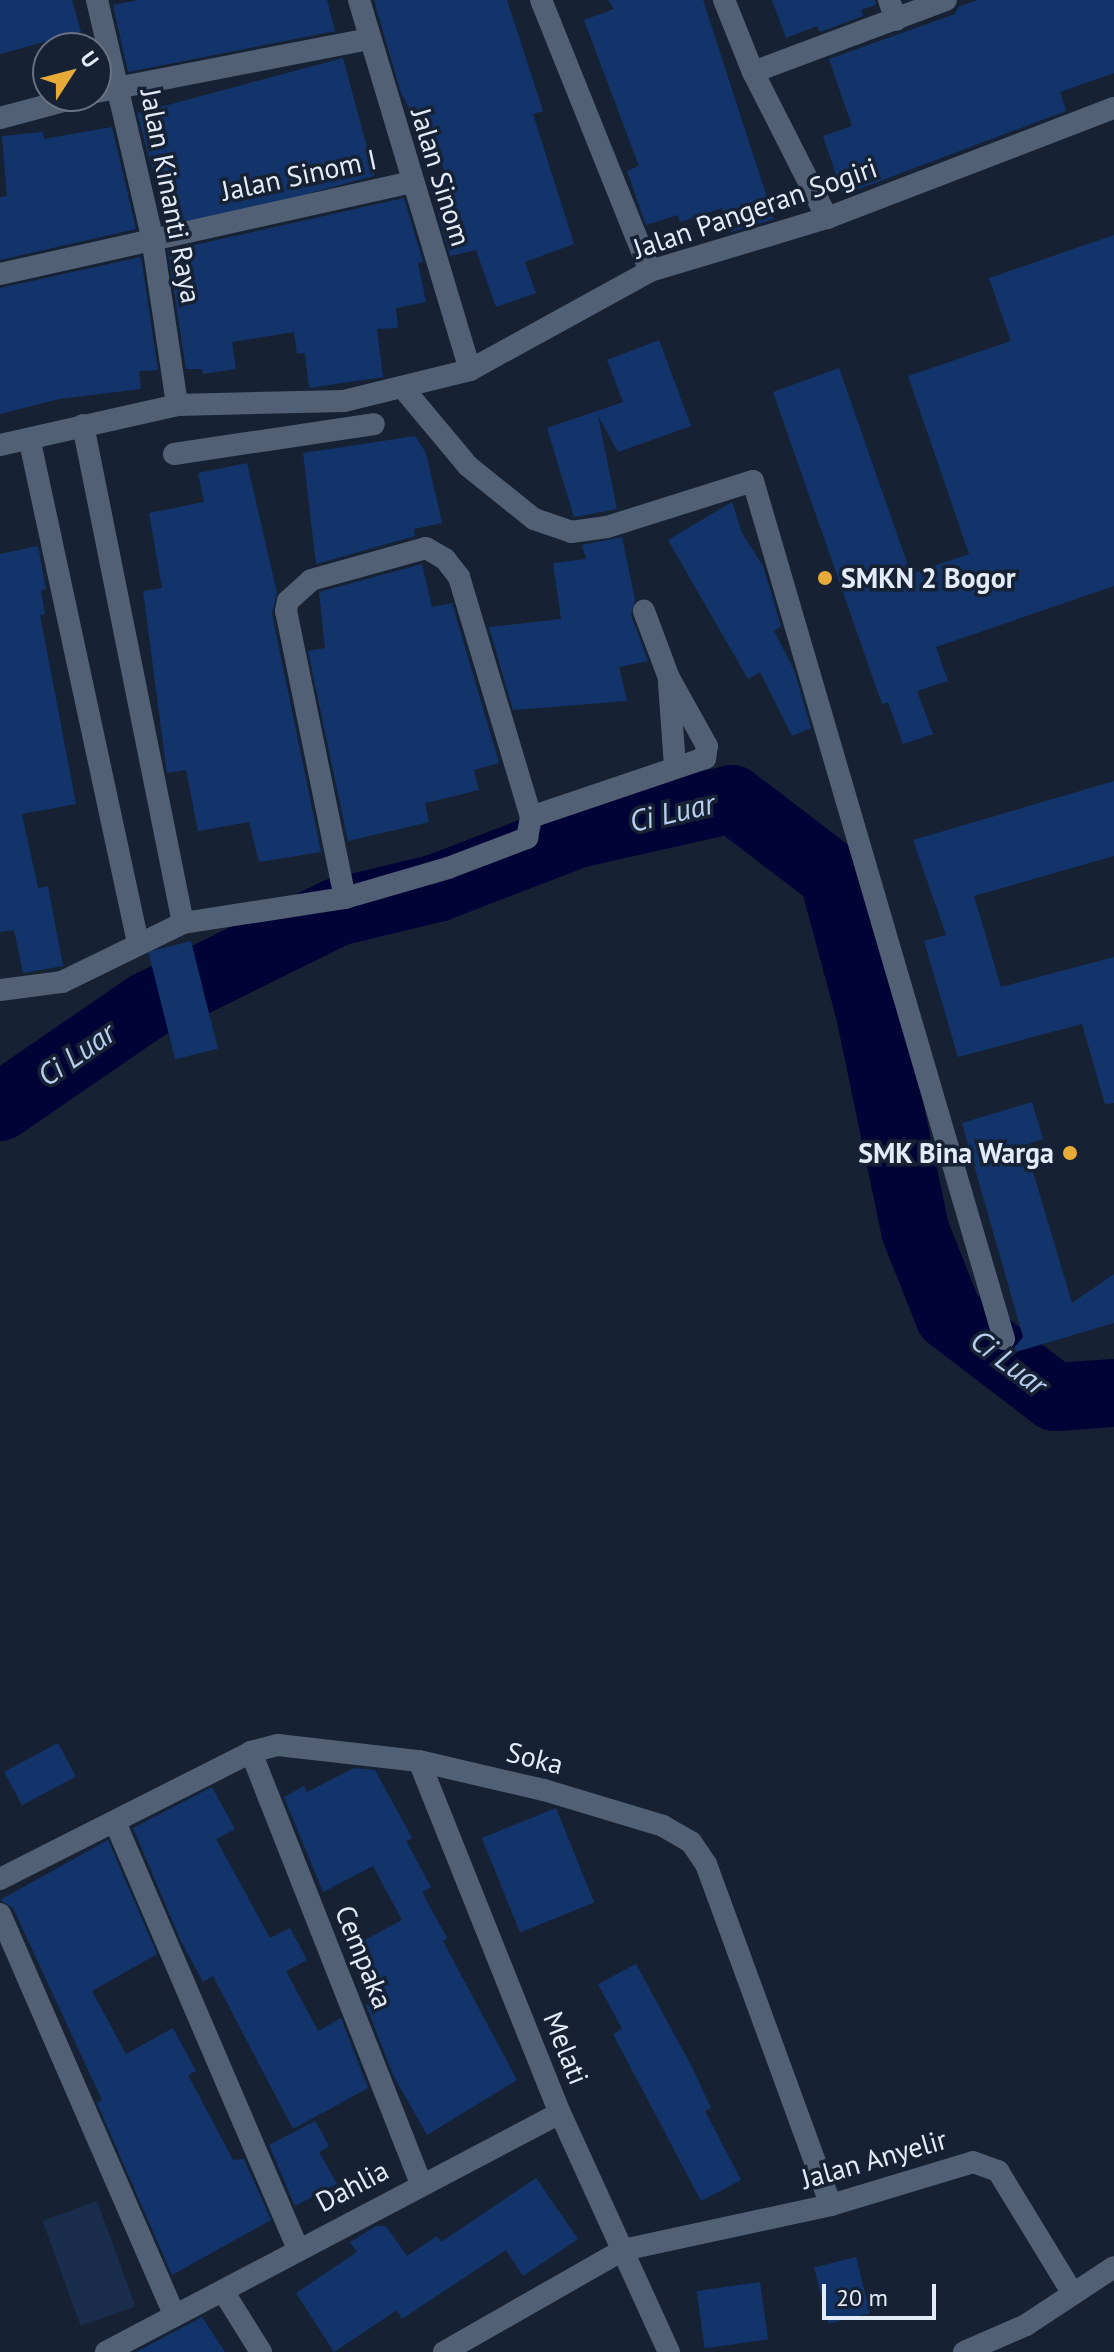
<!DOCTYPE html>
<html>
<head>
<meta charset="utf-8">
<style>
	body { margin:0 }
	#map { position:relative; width:1114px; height:2352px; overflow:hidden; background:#162234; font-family:"PT Sans",sans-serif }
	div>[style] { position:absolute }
	.green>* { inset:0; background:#1a2d4c; transform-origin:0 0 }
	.river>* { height:68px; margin:-34px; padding:0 34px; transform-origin:34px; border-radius:34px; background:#000336 }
	.building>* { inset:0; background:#13346a; transform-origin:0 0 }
	.service>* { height:22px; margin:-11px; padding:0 11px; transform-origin:11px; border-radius:11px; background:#526075 }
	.minor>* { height:22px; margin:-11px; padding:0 11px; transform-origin:11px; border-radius:11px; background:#526075 }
	.tertiary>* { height:22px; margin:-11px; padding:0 11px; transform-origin:11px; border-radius:11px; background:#526075 }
	.dots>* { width:22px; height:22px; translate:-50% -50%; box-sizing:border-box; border:4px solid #162234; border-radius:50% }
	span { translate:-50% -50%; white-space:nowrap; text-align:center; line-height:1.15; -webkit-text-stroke:7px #162234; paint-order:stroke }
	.street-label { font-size:28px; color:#e3ebf8 }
	.poi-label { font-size:28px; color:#e3ebf8; font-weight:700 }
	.left { translate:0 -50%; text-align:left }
	.right { translate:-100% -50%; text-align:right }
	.water-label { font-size:30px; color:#b8ceef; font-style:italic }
	.north { position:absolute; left:32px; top:32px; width:80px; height:80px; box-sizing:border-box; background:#162234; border:2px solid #687282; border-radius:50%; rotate:54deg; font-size:22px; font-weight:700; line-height:32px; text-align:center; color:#e3ebf8 }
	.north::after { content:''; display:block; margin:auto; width:28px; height:36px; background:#e8ab37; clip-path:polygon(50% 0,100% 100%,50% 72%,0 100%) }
	.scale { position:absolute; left:822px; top:2284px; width:114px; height:36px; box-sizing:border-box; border:4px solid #e3ebf8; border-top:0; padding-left:10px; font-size:24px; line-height:28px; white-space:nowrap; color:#e3ebf8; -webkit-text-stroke:6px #162234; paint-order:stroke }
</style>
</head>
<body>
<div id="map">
	<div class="green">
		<div style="left:97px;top:2201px;width:112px;height:58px;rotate:70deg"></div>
	</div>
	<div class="river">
		<div style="left:0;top:1107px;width:178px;rotate:-34.5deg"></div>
		<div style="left:147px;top:1006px;width:212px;rotate:-26.3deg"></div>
		<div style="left:337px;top:912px;width:103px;rotate:-13.5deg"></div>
		<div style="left:437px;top:888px;width:150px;rotate:-21.1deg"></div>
		<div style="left:577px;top:834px;width:159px;rotate:-12.7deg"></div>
		<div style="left:732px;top:799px;width:127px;rotate:37.3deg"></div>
		<div style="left:833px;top:876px;width:138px;rotate:74.9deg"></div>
		<div style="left:869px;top:1009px;width:226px;rotate:78.2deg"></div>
		<div style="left:915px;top:1230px;width:92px;rotate:68.4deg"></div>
		<div style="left:949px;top:1316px;width:133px;rotate:37.4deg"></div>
		<div style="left:1055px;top:1397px;width:59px;rotate:-3.9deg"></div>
	</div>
	<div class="building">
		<div style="clip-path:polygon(0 0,72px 0,81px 32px,0 54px)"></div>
		<div style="clip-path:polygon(139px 0,327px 0,335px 31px,128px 72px,113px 5px)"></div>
		<div style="clip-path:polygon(374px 0,507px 0,543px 111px,533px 114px,574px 244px,525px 262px,536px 293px,496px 307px,476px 250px,450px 256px,432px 193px,443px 191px,439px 179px,446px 176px,424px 112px,414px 117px,401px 93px)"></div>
		<div style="clip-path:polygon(608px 0,703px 0,774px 219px,731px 232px,722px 208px,680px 222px,678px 215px,646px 225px,627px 171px,639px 166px,584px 20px,614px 9px)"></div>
		<div style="clip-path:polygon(772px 0,875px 0,876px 5px,861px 10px,863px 16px,820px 32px,817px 26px,786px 38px)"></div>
		<div style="clip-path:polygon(978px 0,1114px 0,1114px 73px,1060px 92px,1066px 111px,843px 195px,823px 136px,852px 126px,829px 59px,955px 14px,958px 7px)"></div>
		<div style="left:343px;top:58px;width:122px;height:213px;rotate:75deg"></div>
		<div style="clip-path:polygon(112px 127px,136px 229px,0 260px,0 197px,7px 196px,2px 136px,43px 132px,44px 139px)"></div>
		<div style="clip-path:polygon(404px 198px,423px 262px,418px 263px,426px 302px,396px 308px,398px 328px,377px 329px,383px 377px,309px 388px,305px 353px,297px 354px,294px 332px,232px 342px,236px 369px,203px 374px,202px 369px,186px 369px,168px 251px)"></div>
		<div style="clip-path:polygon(1114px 235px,1114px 586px,936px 647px,948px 681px,917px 691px,933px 734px,903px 744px,888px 702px,882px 704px,773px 392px,839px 368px,911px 574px,969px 554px,908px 376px,1011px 341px,989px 278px)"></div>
		<div style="clip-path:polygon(141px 257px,158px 370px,139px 371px,141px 389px,59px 399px,0 414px,0 288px)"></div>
		<div style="clip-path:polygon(659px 340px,691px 426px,618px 452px,598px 416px,617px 509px,574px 517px,547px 428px,623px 402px,607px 360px)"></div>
		<div style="clip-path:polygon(415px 436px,426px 453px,442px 523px,414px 529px,415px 536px,316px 564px,303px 453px)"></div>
		<div style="clip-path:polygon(247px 463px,277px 593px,272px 614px,321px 852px,259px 862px,249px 822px,198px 831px,186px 770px,167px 773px,143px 591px,162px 588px,149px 513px,204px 502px,198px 473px)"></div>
		<div style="clip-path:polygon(732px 502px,742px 533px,763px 566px,781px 626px,774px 631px,794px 670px,811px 728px,792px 736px,760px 672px,748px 679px,668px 540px)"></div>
		<div style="clip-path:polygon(622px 537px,635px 600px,631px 615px,648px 661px,619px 667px,627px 701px,513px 710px,489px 627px,561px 619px,553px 563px,586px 559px,582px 545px)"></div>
		<div style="clip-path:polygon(38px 546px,46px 589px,41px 590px,45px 614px,40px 615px,76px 804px,22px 814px,38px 888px,48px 886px,63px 966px,23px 973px,14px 930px,0 932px,0 554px)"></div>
		<div style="clip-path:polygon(422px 564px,432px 607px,452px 603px,499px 763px,474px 770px,479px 790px,425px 803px,429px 822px,348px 841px,308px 651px,325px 648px,319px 592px)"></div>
		<div style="clip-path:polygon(1114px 781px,1114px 856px,974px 896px,1001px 987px,1114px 957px,1114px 1103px,1105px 1104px,1082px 1024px,958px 1057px,924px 941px,946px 935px,913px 840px)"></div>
		<div style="left:191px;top:941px;width:111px;height:44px;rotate:76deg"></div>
		<div style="clip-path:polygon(1032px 1102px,1043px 1139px,1025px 1145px,1072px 1303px,1114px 1274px,1114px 1323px,1009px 1354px,1023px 1337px,962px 1123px)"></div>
		<div style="left:58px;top:1743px;width:38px;height:61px;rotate:62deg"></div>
		<div style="clip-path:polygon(354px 1768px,375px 1770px,412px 1838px,406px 1841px,431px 1887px,422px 1892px,447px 1938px,443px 1941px,517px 2080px,427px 2135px,393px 2075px,366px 2005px,377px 1999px,350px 1948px,402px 1920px,373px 1866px,323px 1892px,284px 1797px,304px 1786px,307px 1792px)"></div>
		<div style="clip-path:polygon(212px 1787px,235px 1829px,216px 1839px,270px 1938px,290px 1928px,307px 1960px,286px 1971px,318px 2031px,341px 2018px,368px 2088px,293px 2129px,213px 1976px,203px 1982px,181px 1941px,133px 1828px)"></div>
		<div style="left:556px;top:1808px;width:102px;height:80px;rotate:68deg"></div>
		<div style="clip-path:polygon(108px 1840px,157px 1954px,92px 1991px,126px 2054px,173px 2028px,196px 2071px,188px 2075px,233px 2160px,244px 2159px,271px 2220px,172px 2275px,97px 2103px,102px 2100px,13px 1908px,0 1900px)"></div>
		<div style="clip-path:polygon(636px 1964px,692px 2067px,711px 2108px,705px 2111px,741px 2180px,701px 2201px,613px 2034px,622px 2029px,598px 1984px)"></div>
		<div style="clip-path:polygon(315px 2121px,329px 2146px,319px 2152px,337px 2184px,295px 2206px,269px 2145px)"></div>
		<div style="clip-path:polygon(536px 2178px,578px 2239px,523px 2276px,506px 2250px,402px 2319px,397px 2310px,334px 2352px,296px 2293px,357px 2252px,350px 2242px,376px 2226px,386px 2226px,407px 2256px,437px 2236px,441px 2242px)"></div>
		<div style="left:856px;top:2257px;width:58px;height:43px;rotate:76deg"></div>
		<div style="left:760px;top:2282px;width:58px;height:64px;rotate:82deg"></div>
		<div style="clip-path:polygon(202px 2317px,225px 2352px,136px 2352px,138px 2351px)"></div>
	</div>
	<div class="service">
		<div style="left:174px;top:454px;width:202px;rotate:-8.5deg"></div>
	</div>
	<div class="minor">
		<div style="left:97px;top:0;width:243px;rotate:76.9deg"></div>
		<div style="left:152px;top:237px;width:170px;rotate:81.5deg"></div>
		<div style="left:359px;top:0;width:386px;rotate:73.3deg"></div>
		<div style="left:541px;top:0;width:292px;rotate:68.1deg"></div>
		<div style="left:724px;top:0;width:78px;rotate:68.1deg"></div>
		<div style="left:753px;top:72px;width:164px;rotate:63.1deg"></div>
		<div style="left:889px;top:0;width:21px;rotate:71deg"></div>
		<div style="left:753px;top:72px;width:206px;rotate:-20.5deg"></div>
		<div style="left:96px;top:92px;width:278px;rotate:-11deg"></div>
		<div style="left:0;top:118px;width:85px;rotate:-15deg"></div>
		<div style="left:0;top:274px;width:421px;rotate:-12.6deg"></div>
		<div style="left:402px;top:387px;width:103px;rotate:50.1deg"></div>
		<div style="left:468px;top:466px;width:85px;rotate:38.8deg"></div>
		<div style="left:534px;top:519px;width:39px;rotate:19deg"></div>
		<div style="left:571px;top:532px;width:36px;rotate:-8deg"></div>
		<div style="left:607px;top:527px;width:153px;rotate:-17.5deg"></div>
		<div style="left:753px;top:481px;width:894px;rotate:73.69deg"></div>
		<div style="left:83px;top:425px;width:508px;rotate:78.65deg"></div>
		<div style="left:30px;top:442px;width:513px;rotate:77.83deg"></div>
		<div style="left:669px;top:683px;width:83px;rotate:85.9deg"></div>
		<div style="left:345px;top:898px;width:293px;rotate:-101.6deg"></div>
		<div style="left:286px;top:611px;width:10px;rotate:-79deg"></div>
		<div style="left:288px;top:601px;width:31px;rotate:-42deg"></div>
		<div style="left:311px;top:580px;width:119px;rotate:-15.5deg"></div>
		<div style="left:426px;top:548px;width:22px;rotate:30deg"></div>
		<div style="left:445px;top:559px;width:23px;rotate:52deg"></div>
		<div style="left:459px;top:577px;width:251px;rotate:73.3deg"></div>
		<div style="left:0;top:990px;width:63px;rotate:-7.4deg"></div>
		<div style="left:62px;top:982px;width:135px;rotate:-26deg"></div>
		<div style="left:183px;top:923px;width:164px;rotate:-8.8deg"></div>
		<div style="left:345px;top:898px;width:107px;rotate:-16.2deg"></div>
		<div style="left:448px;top:868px;width:85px;rotate:-20.8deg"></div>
		<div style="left:527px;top:838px;width:21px;rotate:-79deg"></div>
		<div style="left:531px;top:817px;width:184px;rotate:-18.7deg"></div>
		<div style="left:705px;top:758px;width:12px;rotate:-81deg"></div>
		<div style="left:707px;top:746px;width:78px;rotate:-119.2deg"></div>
		<div style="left:669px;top:678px;width:72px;rotate:-110.5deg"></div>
		<div style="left:251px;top:1752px;width:464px;rotate:68.5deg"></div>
		<div style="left:419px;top:1761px;width:379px;rotate:68.2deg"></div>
		<div style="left:560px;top:2113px;width:263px;rotate:65.5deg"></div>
		<div style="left:115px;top:1822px;width:464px;rotate:66.8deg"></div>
		<div style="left:0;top:1879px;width:281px;rotate:-26.8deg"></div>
		<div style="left:251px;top:1752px;width:28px;rotate:-15deg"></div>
		<div style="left:278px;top:1745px;width:142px;rotate:6.5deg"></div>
		<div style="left:419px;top:1761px;width:128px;rotate:13.1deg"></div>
		<div style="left:544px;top:1790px;width:124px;rotate:16.8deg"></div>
		<div style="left:663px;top:1826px;width:32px;rotate:30deg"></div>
		<div style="left:691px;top:1842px;width:27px;rotate:56deg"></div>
		<div style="left:706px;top:1864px;width:363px;rotate:69.9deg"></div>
		<div style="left:0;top:1914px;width:438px;rotate:66.5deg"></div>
		<div style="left:223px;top:2291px;width:72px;rotate:58.1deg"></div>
		<div style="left:106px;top:2352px;width:513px;rotate:-27.76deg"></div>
		<div style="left:444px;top:2352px;width:206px;rotate:-29.7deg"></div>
		<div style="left:623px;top:2250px;width:213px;rotate:-12.2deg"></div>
		<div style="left:831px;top:2205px;width:148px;rotate:-16.8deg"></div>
		<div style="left:973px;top:2162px;width:27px;rotate:20deg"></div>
		<div style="left:998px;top:2171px;width:144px;rotate:58.6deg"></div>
		<div style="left:964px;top:2352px;width:68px;rotate:-23.5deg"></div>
		<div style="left:1026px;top:2325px;width:105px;rotate:-33.4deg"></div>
	</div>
	<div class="tertiary">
		<div style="left:0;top:445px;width:181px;rotate:-12.7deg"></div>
		<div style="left:177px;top:405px;width:167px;rotate:-1.4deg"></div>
		<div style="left:344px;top:401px;width:130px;rotate:-13.8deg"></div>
		<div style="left:470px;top:370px;width:205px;rotate:-28.8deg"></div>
		<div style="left:650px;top:271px;width:185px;rotate:-16.7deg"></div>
		<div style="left:827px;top:218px;width:307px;rotate:-21deg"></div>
	</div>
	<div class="dots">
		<div style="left:825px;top:578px;background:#e8ab37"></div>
		<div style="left:1070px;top:1153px;background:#e8ab37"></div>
	</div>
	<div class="street-label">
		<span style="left:299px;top:175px;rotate:-12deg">Jalan Sinom I</span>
		<span style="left:441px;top:177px;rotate:73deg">Jalan Sinom</span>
		<span style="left:171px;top:196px;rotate:79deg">Jalan Kinanti Raya</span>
		<span style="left:755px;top:208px;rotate:-19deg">Jalan Pangeran Sogiri</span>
		<span style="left:535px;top:1758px;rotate:14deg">Soka</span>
		<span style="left:364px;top:1957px;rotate:68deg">Cempaka</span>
		<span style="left:566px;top:2048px;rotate:68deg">Melati</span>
		<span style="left:874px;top:2159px;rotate:-16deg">Jalan Anyelir</span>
		<span style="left:352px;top:2186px;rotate:-28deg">Dahlia</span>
	</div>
	<div class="poi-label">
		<span class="left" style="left:841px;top:578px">SMKN 2 Bogor</span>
		<span class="right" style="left:1054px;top:1153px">SMK Bina Warga</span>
	</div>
	<div class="water-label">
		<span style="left:672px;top:812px;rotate:-13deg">Ci Luar</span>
		<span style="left:76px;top:1054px;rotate:-35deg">Ci Luar</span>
		<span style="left:1009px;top:1362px;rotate:37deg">Ci Luar</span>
	</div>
	<div class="north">U</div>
	<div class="scale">20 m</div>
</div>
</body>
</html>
